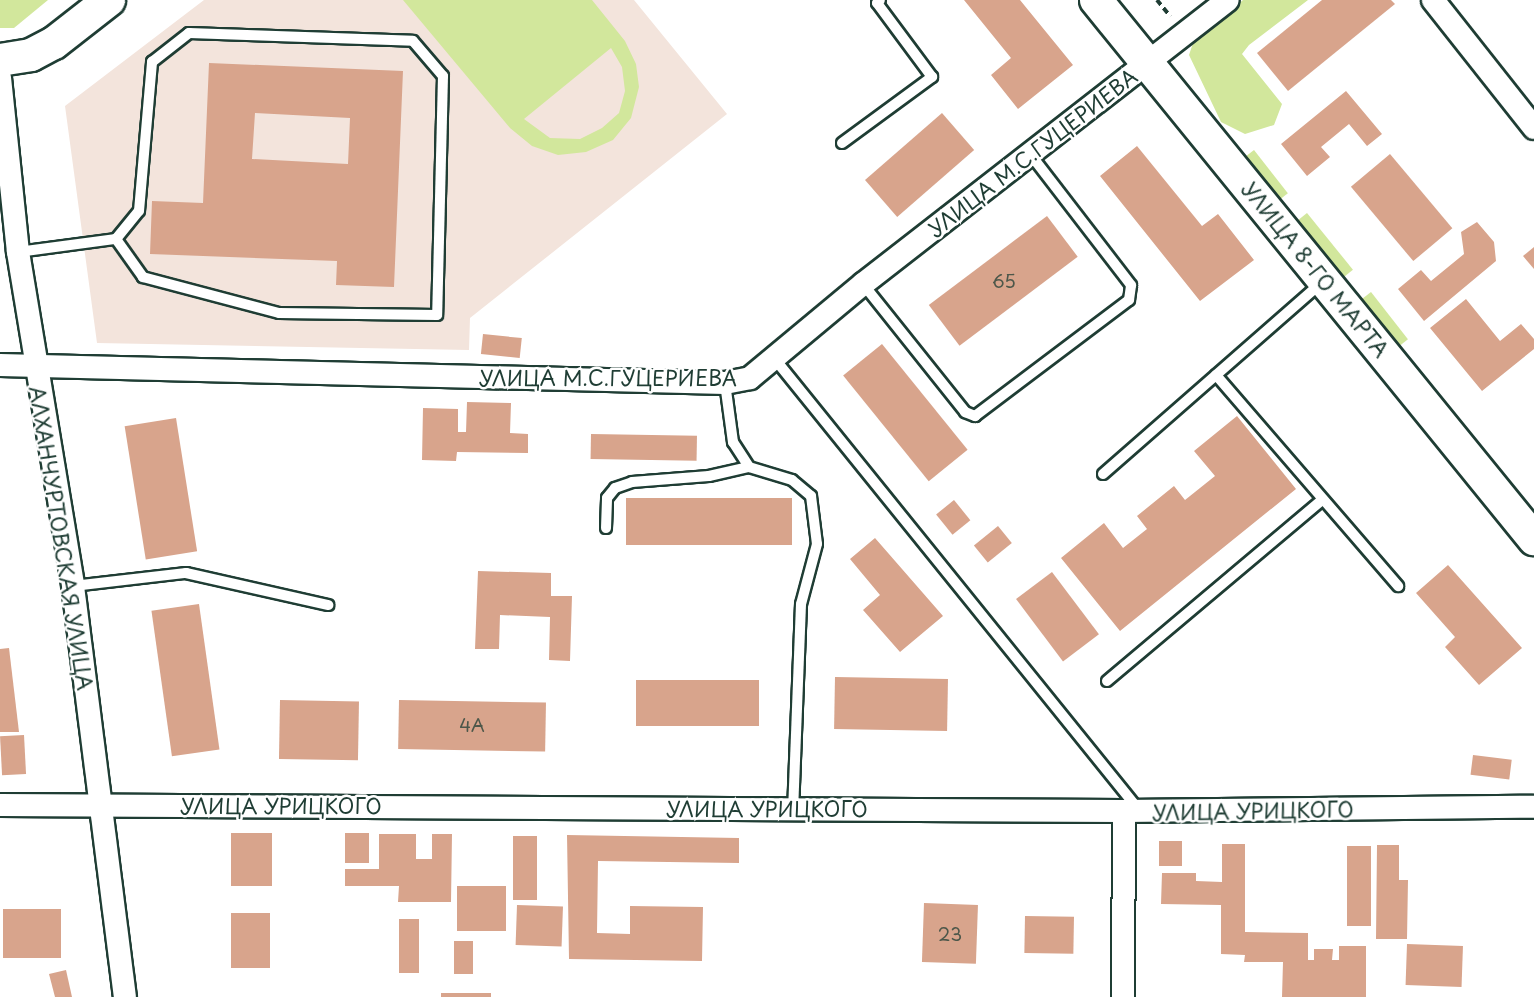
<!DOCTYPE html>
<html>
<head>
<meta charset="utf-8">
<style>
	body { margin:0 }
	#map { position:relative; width:1534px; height:997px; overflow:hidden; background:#fff; font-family:"Playpen Sans",sans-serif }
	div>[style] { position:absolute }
	.built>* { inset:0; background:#f3e4dc }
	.green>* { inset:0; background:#d2e79c; transform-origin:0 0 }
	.building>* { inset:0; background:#d8a48c; transform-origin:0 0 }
	.path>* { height:4px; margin-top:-2px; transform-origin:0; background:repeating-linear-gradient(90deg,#1f3d34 0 6px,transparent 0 10.5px) }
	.roads { filter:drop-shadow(2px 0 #1f3d34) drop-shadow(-2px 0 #1f3d34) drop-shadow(0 2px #1f3d34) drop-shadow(0 -2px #1f3d34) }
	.lane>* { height:10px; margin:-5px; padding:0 5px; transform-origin:5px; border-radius:5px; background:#fff }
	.street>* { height:22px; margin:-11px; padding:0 11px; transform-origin:11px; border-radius:11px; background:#fff }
	.secondary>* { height:32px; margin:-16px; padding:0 16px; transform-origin:16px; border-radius:16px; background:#fff }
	span { translate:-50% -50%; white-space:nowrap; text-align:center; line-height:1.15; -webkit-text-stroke:5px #fff; paint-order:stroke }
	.number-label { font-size:18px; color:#4d574a }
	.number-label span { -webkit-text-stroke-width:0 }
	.street-label { font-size:21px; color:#1f3d34 }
</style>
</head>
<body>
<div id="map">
	<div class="built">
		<div style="clip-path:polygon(204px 0,634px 0,727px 114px,470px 318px,469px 350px,97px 343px,65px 106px)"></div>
	</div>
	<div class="green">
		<div style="clip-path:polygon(0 0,48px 0,14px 28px,0 28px)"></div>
		<div style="clip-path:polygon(evenodd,403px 0,592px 0,625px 41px,636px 64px,639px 87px,631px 118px,613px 140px,586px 152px,558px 155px,532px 146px,510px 128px,403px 0,611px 48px,622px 67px,625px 91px,619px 113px,602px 128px,580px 139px,550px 138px,524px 119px,611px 48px)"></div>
		<div style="clip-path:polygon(1243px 0,1308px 0,1249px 45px,1242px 54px,1282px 104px,1274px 125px,1245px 134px,1221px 122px,1189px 55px,1194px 40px)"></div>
		<div style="left:1254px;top:150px;width:55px;height:14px;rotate:52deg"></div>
		<div style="left:1307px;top:213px;width:73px;height:14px;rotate:51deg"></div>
		<div style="left:1371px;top:292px;width:60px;height:14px;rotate:52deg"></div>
	</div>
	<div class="building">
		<div style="clip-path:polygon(964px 0,1020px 0,1073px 65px,1018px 109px,991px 75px,1011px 58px)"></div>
		<div style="clip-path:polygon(1322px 0,1391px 0,1395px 4px,1288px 91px,1257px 53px)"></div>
		<div style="clip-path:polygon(evenodd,209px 63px,403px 71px,394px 287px,336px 285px,337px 261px,150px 254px,152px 201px,203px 203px,209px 63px,255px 113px,350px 118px,348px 164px,252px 159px,255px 113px)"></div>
		<div style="clip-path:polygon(1346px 91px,1382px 134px,1367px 146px,1349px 124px,1321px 147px,1330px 157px,1307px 176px,1281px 144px)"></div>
		<div style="left:942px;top:113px;width:49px;height:102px;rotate:49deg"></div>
		<div style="clip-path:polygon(1137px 146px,1202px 226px,1218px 214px,1254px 260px,1200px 301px,1100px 176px)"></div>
		<div style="left:1390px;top:154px;width:97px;height:51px;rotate:50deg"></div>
		<div style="left:1047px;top:216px;width:51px;height:148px;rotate:53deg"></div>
		<div style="clip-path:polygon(1477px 222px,1494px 242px,1496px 261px,1424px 321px,1398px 289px,1421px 270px,1431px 281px,1464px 254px,1461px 232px)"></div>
		<div style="clip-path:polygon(1534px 247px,1534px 269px,1523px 256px)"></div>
		<div style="clip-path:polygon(1466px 299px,1500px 341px,1521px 324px,1534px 339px,1534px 349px,1482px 391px,1430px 328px)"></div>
		<div style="left:483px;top:334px;width:39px;height:20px;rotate:6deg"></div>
		<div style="left:882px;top:344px;width:136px;height:50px;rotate:51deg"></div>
		<div style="clip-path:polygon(467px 402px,511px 403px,510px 433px,528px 434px,528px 453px,457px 452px,456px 461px,422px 460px,423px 408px,458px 409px,458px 432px,466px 432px)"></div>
		<div style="clip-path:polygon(1237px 416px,1296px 489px,1120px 631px,1061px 558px,1104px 523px,1123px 548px,1147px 529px,1137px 516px,1174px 486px,1185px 500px,1215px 476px,1194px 451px)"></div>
		<div style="left:176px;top:418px;width:135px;height:52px;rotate:81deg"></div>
		<div style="left:591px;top:434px;width:106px;height:25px;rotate:1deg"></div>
		<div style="left:626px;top:498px;width:166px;height:47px"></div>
		<div style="left:954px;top:500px;width:26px;height:23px;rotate:51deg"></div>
		<div style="left:998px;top:526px;width:22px;height:31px;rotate:51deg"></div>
		<div style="clip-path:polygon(875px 538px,943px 616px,900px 652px,863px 610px,880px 595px,850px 559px)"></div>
		<div style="clip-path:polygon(1448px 565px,1522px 648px,1479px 685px,1445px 647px,1455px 637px,1416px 593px)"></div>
		<div style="clip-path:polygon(478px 571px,551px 573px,551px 596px,572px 596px,570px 661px,549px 660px,550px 617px,500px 615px,499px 649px,475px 649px)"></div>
		<div style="left:1052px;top:572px;width:78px;height:45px;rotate:53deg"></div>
		<div style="left:199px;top:604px;width:147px;height:48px;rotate:82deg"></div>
		<div style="clip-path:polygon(9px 648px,19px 732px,0 732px,0 649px)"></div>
		<div style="left:835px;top:677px;width:113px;height:52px;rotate:1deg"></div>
		<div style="left:636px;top:680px;width:123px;height:46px"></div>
		<div style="left:280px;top:700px;width:79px;height:59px;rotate:1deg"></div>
		<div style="left:399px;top:700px;width:147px;height:49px;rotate:1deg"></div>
		<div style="left:24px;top:735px;width:39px;height:24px;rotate:87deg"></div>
		<div style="left:1473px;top:755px;width:39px;height:20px;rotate:7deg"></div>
		<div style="left:231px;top:833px;width:41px;height:53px"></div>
		<div style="left:345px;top:833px;width:24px;height:30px"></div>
		<div style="clip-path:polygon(379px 834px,416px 834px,416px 859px,432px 859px,432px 834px,452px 834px,451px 902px,398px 902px,399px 886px,345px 886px,345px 869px,379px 869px)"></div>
		<div style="clip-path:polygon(567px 835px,739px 838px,739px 863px,598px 861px,597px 933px,630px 934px,630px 906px,703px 907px,702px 961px,569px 959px)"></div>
		<div style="left:513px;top:836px;width:24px;height:64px"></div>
		<div style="left:1159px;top:841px;width:23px;height:25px"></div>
		<div style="clip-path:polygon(1222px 844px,1245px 844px,1245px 932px,1308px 933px,1308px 960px,1314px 960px,1314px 949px,1333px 949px,1332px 960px,1339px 960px,1339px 946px,1366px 946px,1366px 997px,1282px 997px,1283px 962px,1244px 962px,1245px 955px,1221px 954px,1221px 905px,1161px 904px,1162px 873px,1196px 873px,1196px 881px,1222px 882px)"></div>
		<div style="clip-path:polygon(1377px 845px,1399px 845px,1399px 880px,1408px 880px,1407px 939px,1376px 939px)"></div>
		<div style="left:1347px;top:846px;width:24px;height:80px"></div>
		<div style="left:457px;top:886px;width:49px;height:45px"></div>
		<div style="left:924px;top:903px;width:54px;height:59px;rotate:2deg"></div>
		<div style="left:517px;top:905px;width:46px;height:40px;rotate:2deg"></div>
		<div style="left:61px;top:909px;width:49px;height:58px;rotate:90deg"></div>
		<div style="left:231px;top:913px;width:39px;height:55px"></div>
		<div style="left:1025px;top:916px;width:49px;height:37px;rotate:1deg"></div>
		<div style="left:399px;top:919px;width:20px;height:54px"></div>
		<div style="left:454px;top:941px;width:19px;height:33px"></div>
		<div style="left:1407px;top:944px;width:56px;height:41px;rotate:2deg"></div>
		<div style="clip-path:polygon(66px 970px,72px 997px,55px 997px,49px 974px)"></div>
		<div style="left:441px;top:993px;width:50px;height:4px"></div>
	</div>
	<div class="path">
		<div style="left:1157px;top:0;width:21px;rotate:51deg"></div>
	</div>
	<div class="roads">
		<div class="lane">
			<div style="left:842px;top:143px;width:112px;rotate:-36.3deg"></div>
			<div style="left:932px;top:77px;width:92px;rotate:-126.6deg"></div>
			<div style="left:877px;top:3px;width:4px;rotate:-45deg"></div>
			<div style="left:18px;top:252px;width:99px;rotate:-7.6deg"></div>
			<div style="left:116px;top:239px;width:36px;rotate:-51deg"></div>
			<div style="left:139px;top:211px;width:150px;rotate:-85deg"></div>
			<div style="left:152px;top:62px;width:47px;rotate:-38.1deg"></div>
			<div style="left:189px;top:33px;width:224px;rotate:2deg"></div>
			<div style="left:413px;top:41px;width:46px;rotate:49.4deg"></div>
			<div style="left:443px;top:76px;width:239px;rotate:91.4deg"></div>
			<div style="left:437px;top:315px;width:158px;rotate:-179.3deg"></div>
			<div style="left:279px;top:313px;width:141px;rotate:-165.2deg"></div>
			<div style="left:143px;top:277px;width:47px;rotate:-125.4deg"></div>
			<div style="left:863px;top:284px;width:164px;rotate:51.4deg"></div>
			<div style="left:965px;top:412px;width:11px;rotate:22deg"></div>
			<div style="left:975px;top:416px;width:193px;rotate:-37deg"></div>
			<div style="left:1129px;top:300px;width:15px;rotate:-82deg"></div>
			<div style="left:1131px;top:285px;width:165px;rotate:-127.6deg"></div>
			<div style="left:774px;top:358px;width:581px;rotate:51.08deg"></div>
			<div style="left:1216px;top:375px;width:279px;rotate:49.2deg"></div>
			<div style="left:725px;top:383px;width:60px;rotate:82.3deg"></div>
			<div style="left:733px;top:442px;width:30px;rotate:57deg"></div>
			<div style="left:749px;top:467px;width:45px;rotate:16.8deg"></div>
			<div style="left:792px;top:480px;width:25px;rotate:40deg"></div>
			<div style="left:811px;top:496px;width:48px;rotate:82.9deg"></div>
			<div style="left:817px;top:544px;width:62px;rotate:104.9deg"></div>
			<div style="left:801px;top:604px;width:204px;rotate:92.2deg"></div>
			<div style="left:1103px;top:474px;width:291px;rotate:-41.2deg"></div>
			<div style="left:606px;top:528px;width:30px;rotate:-88deg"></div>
			<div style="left:607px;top:498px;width:13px;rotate:-51deg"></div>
			<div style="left:615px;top:488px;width:18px;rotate:-19deg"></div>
			<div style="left:632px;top:482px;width:77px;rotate:-4.5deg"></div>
			<div style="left:709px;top:476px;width:41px;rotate:-12.7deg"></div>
			<div style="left:73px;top:586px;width:114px;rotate:-6.6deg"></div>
			<div style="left:186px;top:573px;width:146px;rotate:12.7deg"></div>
			<div style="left:1107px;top:681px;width:282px;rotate:-40.1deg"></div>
		</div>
		<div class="street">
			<div style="left:1433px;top:0;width:163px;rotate:51.7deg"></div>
			<div style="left:0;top:78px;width:175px;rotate:84.1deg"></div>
			<div style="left:18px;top:252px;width:338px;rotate:80.6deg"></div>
			<div style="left:73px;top:586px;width:414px;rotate:82.8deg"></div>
			<div style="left:0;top:365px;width:725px;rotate:1.42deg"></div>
			<div style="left:725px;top:383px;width:25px;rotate:-11deg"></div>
			<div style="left:750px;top:378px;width:147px;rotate:-39.8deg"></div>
			<div style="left:863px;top:284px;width:462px;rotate:-37.9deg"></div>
			<div style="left:0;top:805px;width:1124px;rotate:0.31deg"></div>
			<div style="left:1124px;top:811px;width:410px;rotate:-0.6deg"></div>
			<div style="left:1123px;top:997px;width:186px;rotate:-89.7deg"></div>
		</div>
		<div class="secondary">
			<div style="left:1096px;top:0;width:695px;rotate:50.9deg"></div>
			<div style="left:0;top:60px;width:31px;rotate:-9deg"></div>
			<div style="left:31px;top:55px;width:26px;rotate:-28deg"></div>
			<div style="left:54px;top:43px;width:70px;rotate:-38deg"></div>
		</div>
	</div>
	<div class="number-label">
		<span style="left:1004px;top:281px">65</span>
		<span style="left:472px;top:725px">4А</span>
		<span style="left:950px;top:934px">23</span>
	</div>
	<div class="street-label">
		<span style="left:1032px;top:152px;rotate:-38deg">УЛИЦА М.С.ГУЦЕРИЕВА</span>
		<span style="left:1316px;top:269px;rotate:51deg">УЛИЦА 8-ГО МАРТА</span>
		<span style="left:608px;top:377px">УЛИЦА М.С.ГУЦЕРИЕВА</span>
		<span style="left:62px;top:538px;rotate:81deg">АЛХАНЧУРТОВСКАЯ УЛИЦА</span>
		<span style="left:281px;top:805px">УЛИЦА УРИЦКОГО</span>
		<span style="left:767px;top:808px">УЛИЦА УРИЦКОГО</span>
		<span style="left:1253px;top:810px;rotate:-1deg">УЛИЦА УРИЦКОГО</span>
	</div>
</div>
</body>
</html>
